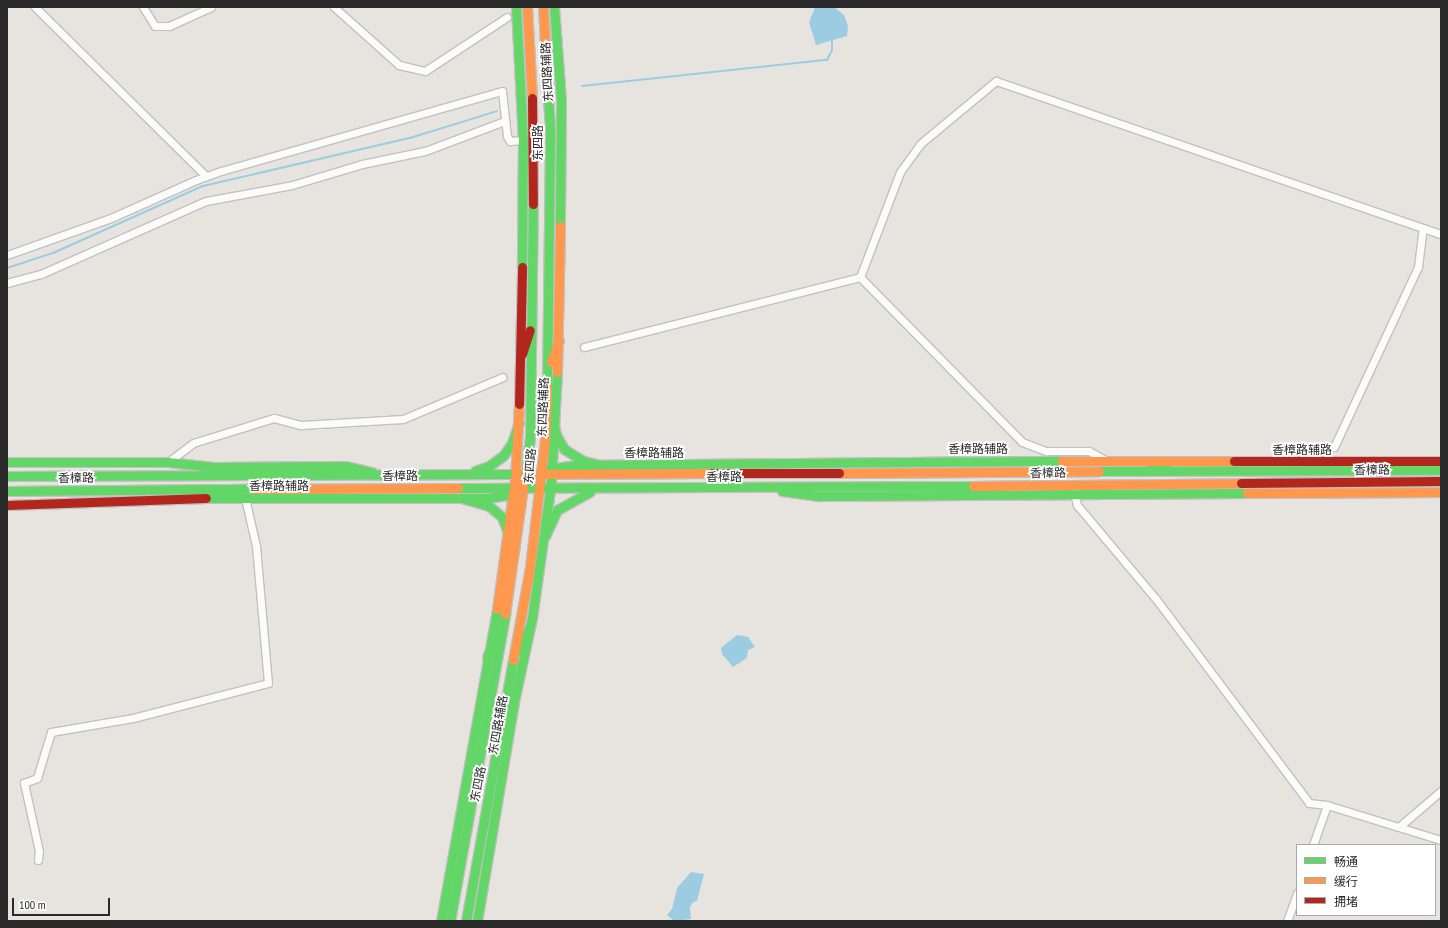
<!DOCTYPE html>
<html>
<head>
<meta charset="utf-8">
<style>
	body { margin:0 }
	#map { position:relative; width:1448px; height:928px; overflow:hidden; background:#e7e4e0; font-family:"PT Sans Narrow","Noto Sans SC",sans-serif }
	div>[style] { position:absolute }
	.water>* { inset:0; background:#9ccce1 }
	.stream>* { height:2px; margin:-1px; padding:0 1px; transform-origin:1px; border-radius:1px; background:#9ccce1 }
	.roads { filter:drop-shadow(1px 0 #c2c0c0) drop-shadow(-1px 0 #c2c0c0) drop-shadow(0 1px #c2c0c0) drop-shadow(0 -1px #c2c0c0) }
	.street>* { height:7px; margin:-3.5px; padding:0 3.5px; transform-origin:3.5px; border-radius:3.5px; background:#fbfbfa }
	.fast>* { height:9px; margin:-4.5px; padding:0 4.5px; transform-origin:4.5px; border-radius:4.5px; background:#63d668 }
	.slow>* { height:9px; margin:-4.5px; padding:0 4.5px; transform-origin:4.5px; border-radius:4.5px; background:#ff974d }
	.jam>* { height:9px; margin:-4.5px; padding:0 4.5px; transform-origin:4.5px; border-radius:4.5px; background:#b3261e }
	span { translate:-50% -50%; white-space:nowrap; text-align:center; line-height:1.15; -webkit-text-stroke:3.5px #fff; paint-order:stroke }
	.street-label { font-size:12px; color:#2a2a2a }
	.frame { position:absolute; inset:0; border:8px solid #2a2a2a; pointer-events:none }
	.legend { position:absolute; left:1296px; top:844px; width:140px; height:72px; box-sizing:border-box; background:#fff; border:1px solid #aaa; margin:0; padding:5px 7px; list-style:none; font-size:12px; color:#2a2a2a }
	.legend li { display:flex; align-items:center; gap:8px; height:20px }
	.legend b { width:20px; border:1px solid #aaa }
	.scale { position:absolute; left:12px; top:898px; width:98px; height:18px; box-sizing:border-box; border:2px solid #2a2a2a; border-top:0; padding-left:5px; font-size:12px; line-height:14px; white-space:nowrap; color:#2a2a2a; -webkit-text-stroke:3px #fff; paint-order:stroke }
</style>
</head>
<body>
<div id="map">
	<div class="water">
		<div style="clip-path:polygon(815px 7px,834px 7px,844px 15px,848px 26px,847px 36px,816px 45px,809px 22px)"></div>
		<div style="clip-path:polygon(737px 635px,748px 637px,755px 647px,748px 650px,747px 658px,733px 667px,722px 654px,721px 648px)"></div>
		<div style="clip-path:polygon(691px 872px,704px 874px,697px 901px,693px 902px,690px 907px,691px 919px,674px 921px,667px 915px,672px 909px,677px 888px)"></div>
	</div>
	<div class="stream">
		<div style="left:582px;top:86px;width:246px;rotate:-6.1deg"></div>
		<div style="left:827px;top:60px;width:11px;rotate:-63deg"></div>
		<div style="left:832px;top:50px;width:9px;rotate:-90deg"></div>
		<div style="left:7px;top:268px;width:48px;rotate:-18.1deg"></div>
		<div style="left:53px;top:253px;width:164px;rotate:-24.1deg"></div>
		<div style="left:203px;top:186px;width:212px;rotate:-13.1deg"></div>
		<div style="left:410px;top:138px;width:91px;rotate:-17.2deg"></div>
	</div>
	<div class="roads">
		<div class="street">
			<div style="left:35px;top:7px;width:240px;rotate:44.7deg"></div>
			<div style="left:143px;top:7px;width:22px;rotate:58deg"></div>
			<div style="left:155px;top:26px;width:14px"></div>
			<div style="left:169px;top:26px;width:46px;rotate:-24.3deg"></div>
			<div style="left:334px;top:7px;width:87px;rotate:41.7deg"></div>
			<div style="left:399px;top:65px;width:27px;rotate:13deg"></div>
			<div style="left:425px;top:71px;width:98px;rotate:-33.4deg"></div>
			<div style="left:7px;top:255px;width:110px;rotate:-19.6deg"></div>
			<div style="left:111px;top:218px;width:93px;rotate:-24.1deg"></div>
			<div style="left:196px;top:180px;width:27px;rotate:-20deg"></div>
			<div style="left:221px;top:171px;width:292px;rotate:-15.9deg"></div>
			<div style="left:502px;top:91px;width:45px;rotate:83.7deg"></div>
			<div style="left:507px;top:136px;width:6px;rotate:59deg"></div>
			<div style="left:510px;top:141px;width:13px;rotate:-4deg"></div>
			<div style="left:860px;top:277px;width:112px;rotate:-69.1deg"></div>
			<div style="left:900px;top:172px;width:34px;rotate:-54deg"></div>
			<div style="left:920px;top:144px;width:99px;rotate:-39.7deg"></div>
			<div style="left:996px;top:81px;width:471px;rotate:19deg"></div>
			<div style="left:860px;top:277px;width:231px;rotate:45.5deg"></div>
			<div style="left:1022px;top:442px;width:26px;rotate:21deg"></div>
			<div style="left:1046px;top:451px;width:43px"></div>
			<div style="left:1089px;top:451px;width:18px;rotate:29deg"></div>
			<div style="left:7px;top:283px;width:35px;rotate:-15deg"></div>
			<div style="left:41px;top:274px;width:180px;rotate:-23.9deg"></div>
			<div style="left:206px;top:201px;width:87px;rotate:-10.5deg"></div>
			<div style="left:292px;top:185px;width:73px;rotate:-16.7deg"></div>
			<div style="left:362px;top:164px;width:64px;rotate:-11.7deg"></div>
			<div style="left:425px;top:151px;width:85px;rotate:-20.6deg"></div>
			<div style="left:584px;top:347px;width:285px;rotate:-14.2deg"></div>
			<div style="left:1334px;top:447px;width:199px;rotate:-65deg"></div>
			<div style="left:1418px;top:267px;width:39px;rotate:-83deg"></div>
			<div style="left:168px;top:462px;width:31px;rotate:-37deg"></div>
			<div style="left:193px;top:443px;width:85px;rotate:-17.2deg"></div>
			<div style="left:274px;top:418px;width:28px;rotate:15deg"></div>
			<div style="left:301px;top:425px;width:102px;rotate:-3.4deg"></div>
			<div style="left:403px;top:419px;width:108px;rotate:-22.8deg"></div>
			<div style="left:1074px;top:493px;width:12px;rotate:76deg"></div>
			<div style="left:1077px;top:505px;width:123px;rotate:50deg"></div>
			<div style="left:1156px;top:599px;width:255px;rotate:53.1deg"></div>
			<div style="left:1309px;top:803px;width:18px;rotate:6deg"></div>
			<div style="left:1327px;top:805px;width:119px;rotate:17.1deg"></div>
			<div style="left:1400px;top:826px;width:54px;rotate:-40.5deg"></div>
			<div style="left:1313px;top:845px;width:42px;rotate:-70.7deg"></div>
			<div style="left:38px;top:860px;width:9px;rotate:-84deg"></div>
			<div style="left:39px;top:851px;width:70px;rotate:-102.4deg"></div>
			<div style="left:24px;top:783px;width:14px;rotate:-21deg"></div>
			<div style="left:37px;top:778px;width:48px;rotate:-73.1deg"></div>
			<div style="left:51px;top:732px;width:83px;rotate:-9.7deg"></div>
			<div style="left:133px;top:718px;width:139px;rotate:-14.5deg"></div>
			<div style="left:268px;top:683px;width:138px;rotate:-95deg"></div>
			<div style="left:256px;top:546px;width:49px;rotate:-102.9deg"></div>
			<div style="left:1287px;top:921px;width:30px;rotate:-70deg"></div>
		</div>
		<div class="fast">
			<div style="left:516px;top:7px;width:133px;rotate:87deg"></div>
			<div style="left:523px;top:140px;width:127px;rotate:90.5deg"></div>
			<div style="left:554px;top:7px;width:93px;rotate:85.7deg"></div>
			<div style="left:561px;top:100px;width:126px;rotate:90.5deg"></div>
			<div style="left:547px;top:388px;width:260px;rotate:-89.3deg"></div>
			<div style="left:550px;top:128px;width:47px;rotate:-93.7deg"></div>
			<div style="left:550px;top:408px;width:28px;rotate:77deg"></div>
			<div style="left:556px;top:435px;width:16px;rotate:60deg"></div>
			<div style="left:564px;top:449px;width:22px;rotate:32deg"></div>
			<div style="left:583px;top:461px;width:18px;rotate:13deg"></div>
			<div style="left:7px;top:462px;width:161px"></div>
			<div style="left:168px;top:462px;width:45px;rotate:6.3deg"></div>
			<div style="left:213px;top:467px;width:132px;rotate:-0.4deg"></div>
			<div style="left:345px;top:466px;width:28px;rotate:13deg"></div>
			<div style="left:1149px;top:462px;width:18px;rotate:13deg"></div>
			<div style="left:526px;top:466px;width:29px;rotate:-82deg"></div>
			<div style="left:530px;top:437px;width:233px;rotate:-89.3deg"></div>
			<div style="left:543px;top:470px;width:33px;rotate:-9deg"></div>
			<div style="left:576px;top:465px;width:486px;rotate:-0.5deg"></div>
			<div style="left:475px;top:471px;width:15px;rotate:-20deg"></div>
			<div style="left:489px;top:466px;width:17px;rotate:-36deg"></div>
			<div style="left:503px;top:456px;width:16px;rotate:-55deg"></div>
			<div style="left:512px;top:443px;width:21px;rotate:-71deg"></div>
			<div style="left:1099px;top:471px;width:342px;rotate:-0.2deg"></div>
			<div style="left:7px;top:476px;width:530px;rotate:-0.22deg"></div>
			<div style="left:458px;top:488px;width:515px;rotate:-0.22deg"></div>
			<div style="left:7px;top:491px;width:247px;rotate:-0.5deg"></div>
			<div style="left:782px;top:491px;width:37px;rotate:8deg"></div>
			<div style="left:819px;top:496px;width:428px;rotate:-0.4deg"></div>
			<div style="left:206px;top:498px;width:282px"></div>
			<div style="left:488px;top:498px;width:32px;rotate:-9deg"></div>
			<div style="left:461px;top:498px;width:29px;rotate:16deg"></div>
			<div style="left:489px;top:506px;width:17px;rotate:40deg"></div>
			<div style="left:502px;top:517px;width:14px;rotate:69deg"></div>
			<div style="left:507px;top:530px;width:30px;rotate:84deg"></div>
			<div style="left:545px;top:536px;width:29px;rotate:-65deg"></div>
			<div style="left:557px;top:510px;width:38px;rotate:-29deg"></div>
			<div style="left:518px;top:651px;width:28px;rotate:-64deg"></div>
			<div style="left:487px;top:657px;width:25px;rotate:-67deg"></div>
			<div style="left:441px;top:921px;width:317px;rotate:-79.8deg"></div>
			<div style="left:450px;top:921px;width:312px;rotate:-79.8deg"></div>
			<div style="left:466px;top:921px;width:265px;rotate:-79.8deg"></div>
			<div style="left:477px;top:921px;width:227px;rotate:-80.4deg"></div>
			<div style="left:515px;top:697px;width:81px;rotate:-77.9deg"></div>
			<div style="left:532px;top:618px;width:137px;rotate:-82deg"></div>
			<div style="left:551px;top:482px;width:110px;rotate:-86.9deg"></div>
		</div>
		<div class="slow">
			<div style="left:527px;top:7px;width:91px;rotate:86.9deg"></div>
			<div style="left:543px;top:7px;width:74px;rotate:86.9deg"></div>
			<div style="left:551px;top:362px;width:23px;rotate:-70deg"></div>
			<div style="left:557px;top:372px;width:146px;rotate:-88.8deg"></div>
			<div style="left:1062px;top:461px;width:172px"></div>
			<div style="left:839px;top:473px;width:260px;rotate:-0.4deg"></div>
			<div style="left:537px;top:474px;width:175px;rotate:-0.3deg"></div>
			<div style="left:973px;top:486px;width:268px;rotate:-0.6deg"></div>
			<div style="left:254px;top:489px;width:204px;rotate:-0.3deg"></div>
			<div style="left:1247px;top:493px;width:194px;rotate:-0.3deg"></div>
			<div style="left:497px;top:609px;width:130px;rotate:-82.1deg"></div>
			<div style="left:515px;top:480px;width:76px;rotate:-87deg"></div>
			<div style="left:505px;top:614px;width:149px;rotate:-81.9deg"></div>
			<div style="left:513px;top:660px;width:95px;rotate:-79.6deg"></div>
			<div style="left:530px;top:567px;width:129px;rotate:-83.3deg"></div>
			<div style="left:545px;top:439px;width:51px;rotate:-87.8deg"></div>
		</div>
		<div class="jam">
			<div style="left:532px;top:98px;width:106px;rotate:89.5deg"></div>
			<div style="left:522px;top:354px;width:25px;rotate:-72deg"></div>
			<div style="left:519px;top:404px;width:137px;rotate:-88.7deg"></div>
			<div style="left:1234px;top:461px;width:207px"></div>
			<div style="left:712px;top:473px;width:127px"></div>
			<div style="left:1241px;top:483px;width:200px;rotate:-0.6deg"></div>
			<div style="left:7px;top:505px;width:199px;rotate:-2deg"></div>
		</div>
	</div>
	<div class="street-label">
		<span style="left:547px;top:72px;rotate:-93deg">东四路辅路</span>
		<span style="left:538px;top:143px;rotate:-90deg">东四路</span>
		<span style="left:543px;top:407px;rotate:-88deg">东四路辅路</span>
		<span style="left:978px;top:449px">香樟路辅路</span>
		<span style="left:1302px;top:450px">香樟路辅路</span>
		<span style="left:654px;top:453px">香樟路辅路</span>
		<span style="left:530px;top:466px;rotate:-85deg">东四路</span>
		<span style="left:1372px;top:470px;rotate:-1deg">香樟路</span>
		<span style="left:1048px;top:473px;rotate:-1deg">香樟路</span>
		<span style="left:400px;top:476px">香樟路</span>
		<span style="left:724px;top:477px">香樟路</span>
		<span style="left:76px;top:478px;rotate:-1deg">香樟路</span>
		<span style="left:279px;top:486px">香樟路辅路</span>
		<span style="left:498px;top:725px;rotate:-80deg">东四路辅路</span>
		<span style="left:478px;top:784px;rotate:-79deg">东四路</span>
	</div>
	<div class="frame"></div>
	<ul class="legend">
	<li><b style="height:5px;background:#63d668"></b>畅通</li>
	<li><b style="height:5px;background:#ff974d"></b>缓行</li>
	<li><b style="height:5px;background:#b3261e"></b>拥堵</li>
	</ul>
	<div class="scale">100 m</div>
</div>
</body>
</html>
